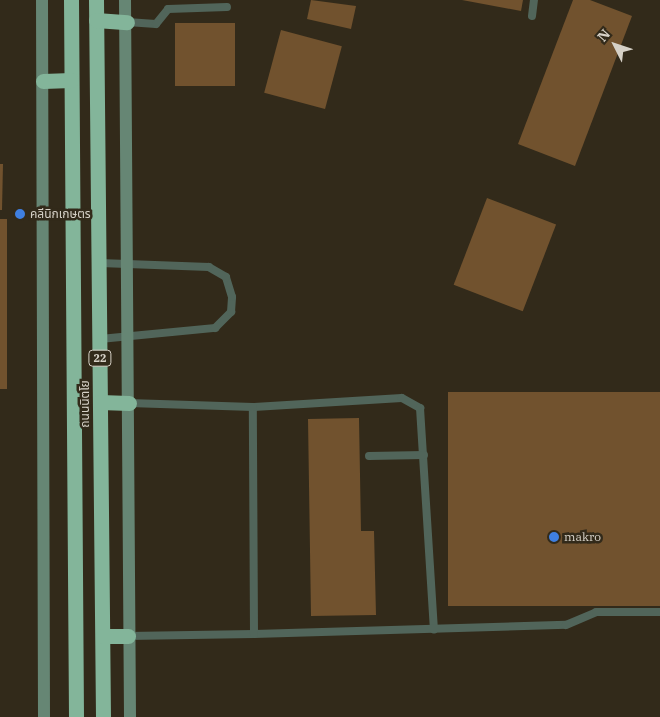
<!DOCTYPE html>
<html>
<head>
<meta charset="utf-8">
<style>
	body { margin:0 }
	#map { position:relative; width:660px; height:717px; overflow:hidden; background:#322a1a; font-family:"IBM Plex Serif","Noto Sans Thai",serif }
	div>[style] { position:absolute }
	.building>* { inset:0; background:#71522e; transform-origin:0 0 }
	.lane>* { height:8px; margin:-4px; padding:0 4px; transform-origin:4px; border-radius:4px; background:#51655a }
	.secondary>* { height:12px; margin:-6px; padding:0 6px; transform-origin:6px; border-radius:6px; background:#668674 }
	.highway>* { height:15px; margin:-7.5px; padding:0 7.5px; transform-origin:7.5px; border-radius:7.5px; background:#83b59a }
	.dots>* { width:14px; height:14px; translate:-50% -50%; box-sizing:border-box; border:2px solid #322a1a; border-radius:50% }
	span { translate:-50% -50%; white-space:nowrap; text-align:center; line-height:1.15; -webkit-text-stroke:5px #322a1a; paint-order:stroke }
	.shield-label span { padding:1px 4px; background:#322a1a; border:1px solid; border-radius:4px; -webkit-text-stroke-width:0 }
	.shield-label { font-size:11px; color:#d6d1c7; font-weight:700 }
	.poi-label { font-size:12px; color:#d6d1c7 }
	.left { translate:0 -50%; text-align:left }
	.street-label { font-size:12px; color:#d6d1c7 }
	.north { position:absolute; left:590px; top:20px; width:50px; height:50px; -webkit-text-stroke:4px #322a1a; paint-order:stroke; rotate:311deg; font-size:14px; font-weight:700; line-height:20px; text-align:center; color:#d6d1c7 }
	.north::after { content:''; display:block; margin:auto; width:18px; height:22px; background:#d6d1c7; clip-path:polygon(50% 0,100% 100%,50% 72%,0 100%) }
</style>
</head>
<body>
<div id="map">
	<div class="building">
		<div style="clip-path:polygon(311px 0,356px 6px,351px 29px,307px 19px)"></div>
		<div style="clip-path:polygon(462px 0,523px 0,521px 11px)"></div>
		<div style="clip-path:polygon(573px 0,590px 0,632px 16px,575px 166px,518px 144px)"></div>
		<div style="left:175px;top:23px;width:60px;height:63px"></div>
		<div style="left:281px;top:30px;width:63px;height:65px;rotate:15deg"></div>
		<div style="clip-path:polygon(0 164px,3px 164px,2px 210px,0 210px)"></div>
		<div style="left:487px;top:198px;width:74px;height:93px;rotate:21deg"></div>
		<div style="left:0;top:219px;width:7px;height:170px"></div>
		<div style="left:660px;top:392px;width:214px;height:212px;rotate:90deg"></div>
		<div style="clip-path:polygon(359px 418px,361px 531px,374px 531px,376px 615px,311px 616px,308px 419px)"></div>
	</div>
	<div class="lane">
		<div style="left:532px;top:16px;width:16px;rotate:-83deg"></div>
		<div style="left:127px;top:22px;width:29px;rotate:4deg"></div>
		<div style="left:156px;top:24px;width:19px;rotate:-51deg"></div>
		<div style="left:168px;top:9px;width:59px;rotate:-1.9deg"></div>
		<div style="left:100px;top:339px;width:116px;rotate:-5.5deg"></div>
		<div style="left:215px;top:328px;width:23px;rotate:-45deg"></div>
		<div style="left:231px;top:312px;width:15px;rotate:-86deg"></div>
		<div style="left:232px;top:297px;width:21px;rotate:-107deg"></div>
		<div style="left:226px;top:277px;width:20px;rotate:-150deg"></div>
		<div style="left:209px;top:267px;width:109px;rotate:-177.9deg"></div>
		<div style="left:253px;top:407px;width:149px;rotate:-3.5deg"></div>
		<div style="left:402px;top:398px;width:21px;rotate:29deg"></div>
		<div style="left:420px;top:408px;width:222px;rotate:86.4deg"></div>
		<div style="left:369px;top:456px;width:55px;rotate:-1deg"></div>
		<div style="left:254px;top:634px;width:312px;rotate:-1.7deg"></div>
		<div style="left:566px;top:625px;width:33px;rotate:-23deg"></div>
		<div style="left:596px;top:612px;width:64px"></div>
		<div style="left:128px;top:636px;width:126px;rotate:-0.9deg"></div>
		<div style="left:254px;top:634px;width:227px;rotate:-90.3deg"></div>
		<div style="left:253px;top:407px;width:124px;rotate:-178.2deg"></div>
	</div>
	<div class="secondary">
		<div style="left:42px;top:0;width:717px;rotate:89.84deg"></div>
		<div style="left:125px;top:0;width:717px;rotate:89.6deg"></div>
	</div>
	<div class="highway">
		<div style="left:71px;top:0;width:717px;rotate:89.6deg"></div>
		<div style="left:96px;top:0;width:717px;rotate:89.44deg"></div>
		<div style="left:96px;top:20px;width:31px;rotate:4deg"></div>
		<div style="left:43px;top:81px;width:28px;rotate:-2deg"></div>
		<div style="left:100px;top:402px;width:29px;rotate:2deg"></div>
		<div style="left:103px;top:636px;width:25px"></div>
	</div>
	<div class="dots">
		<div style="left:20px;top:214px;background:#3f7fe0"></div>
		<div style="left:554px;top:537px;background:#3f7fe0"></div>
	</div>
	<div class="shield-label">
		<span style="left:100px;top:358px">22</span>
	</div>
	<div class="poi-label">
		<span class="left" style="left:30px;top:214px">คลีนิกเกษตร</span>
		<span class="left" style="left:564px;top:537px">makro</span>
	</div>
	<div class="street-label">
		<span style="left:85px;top:404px;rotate:-90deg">ถนนนิตโย</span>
	</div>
	<div class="north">N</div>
</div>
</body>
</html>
